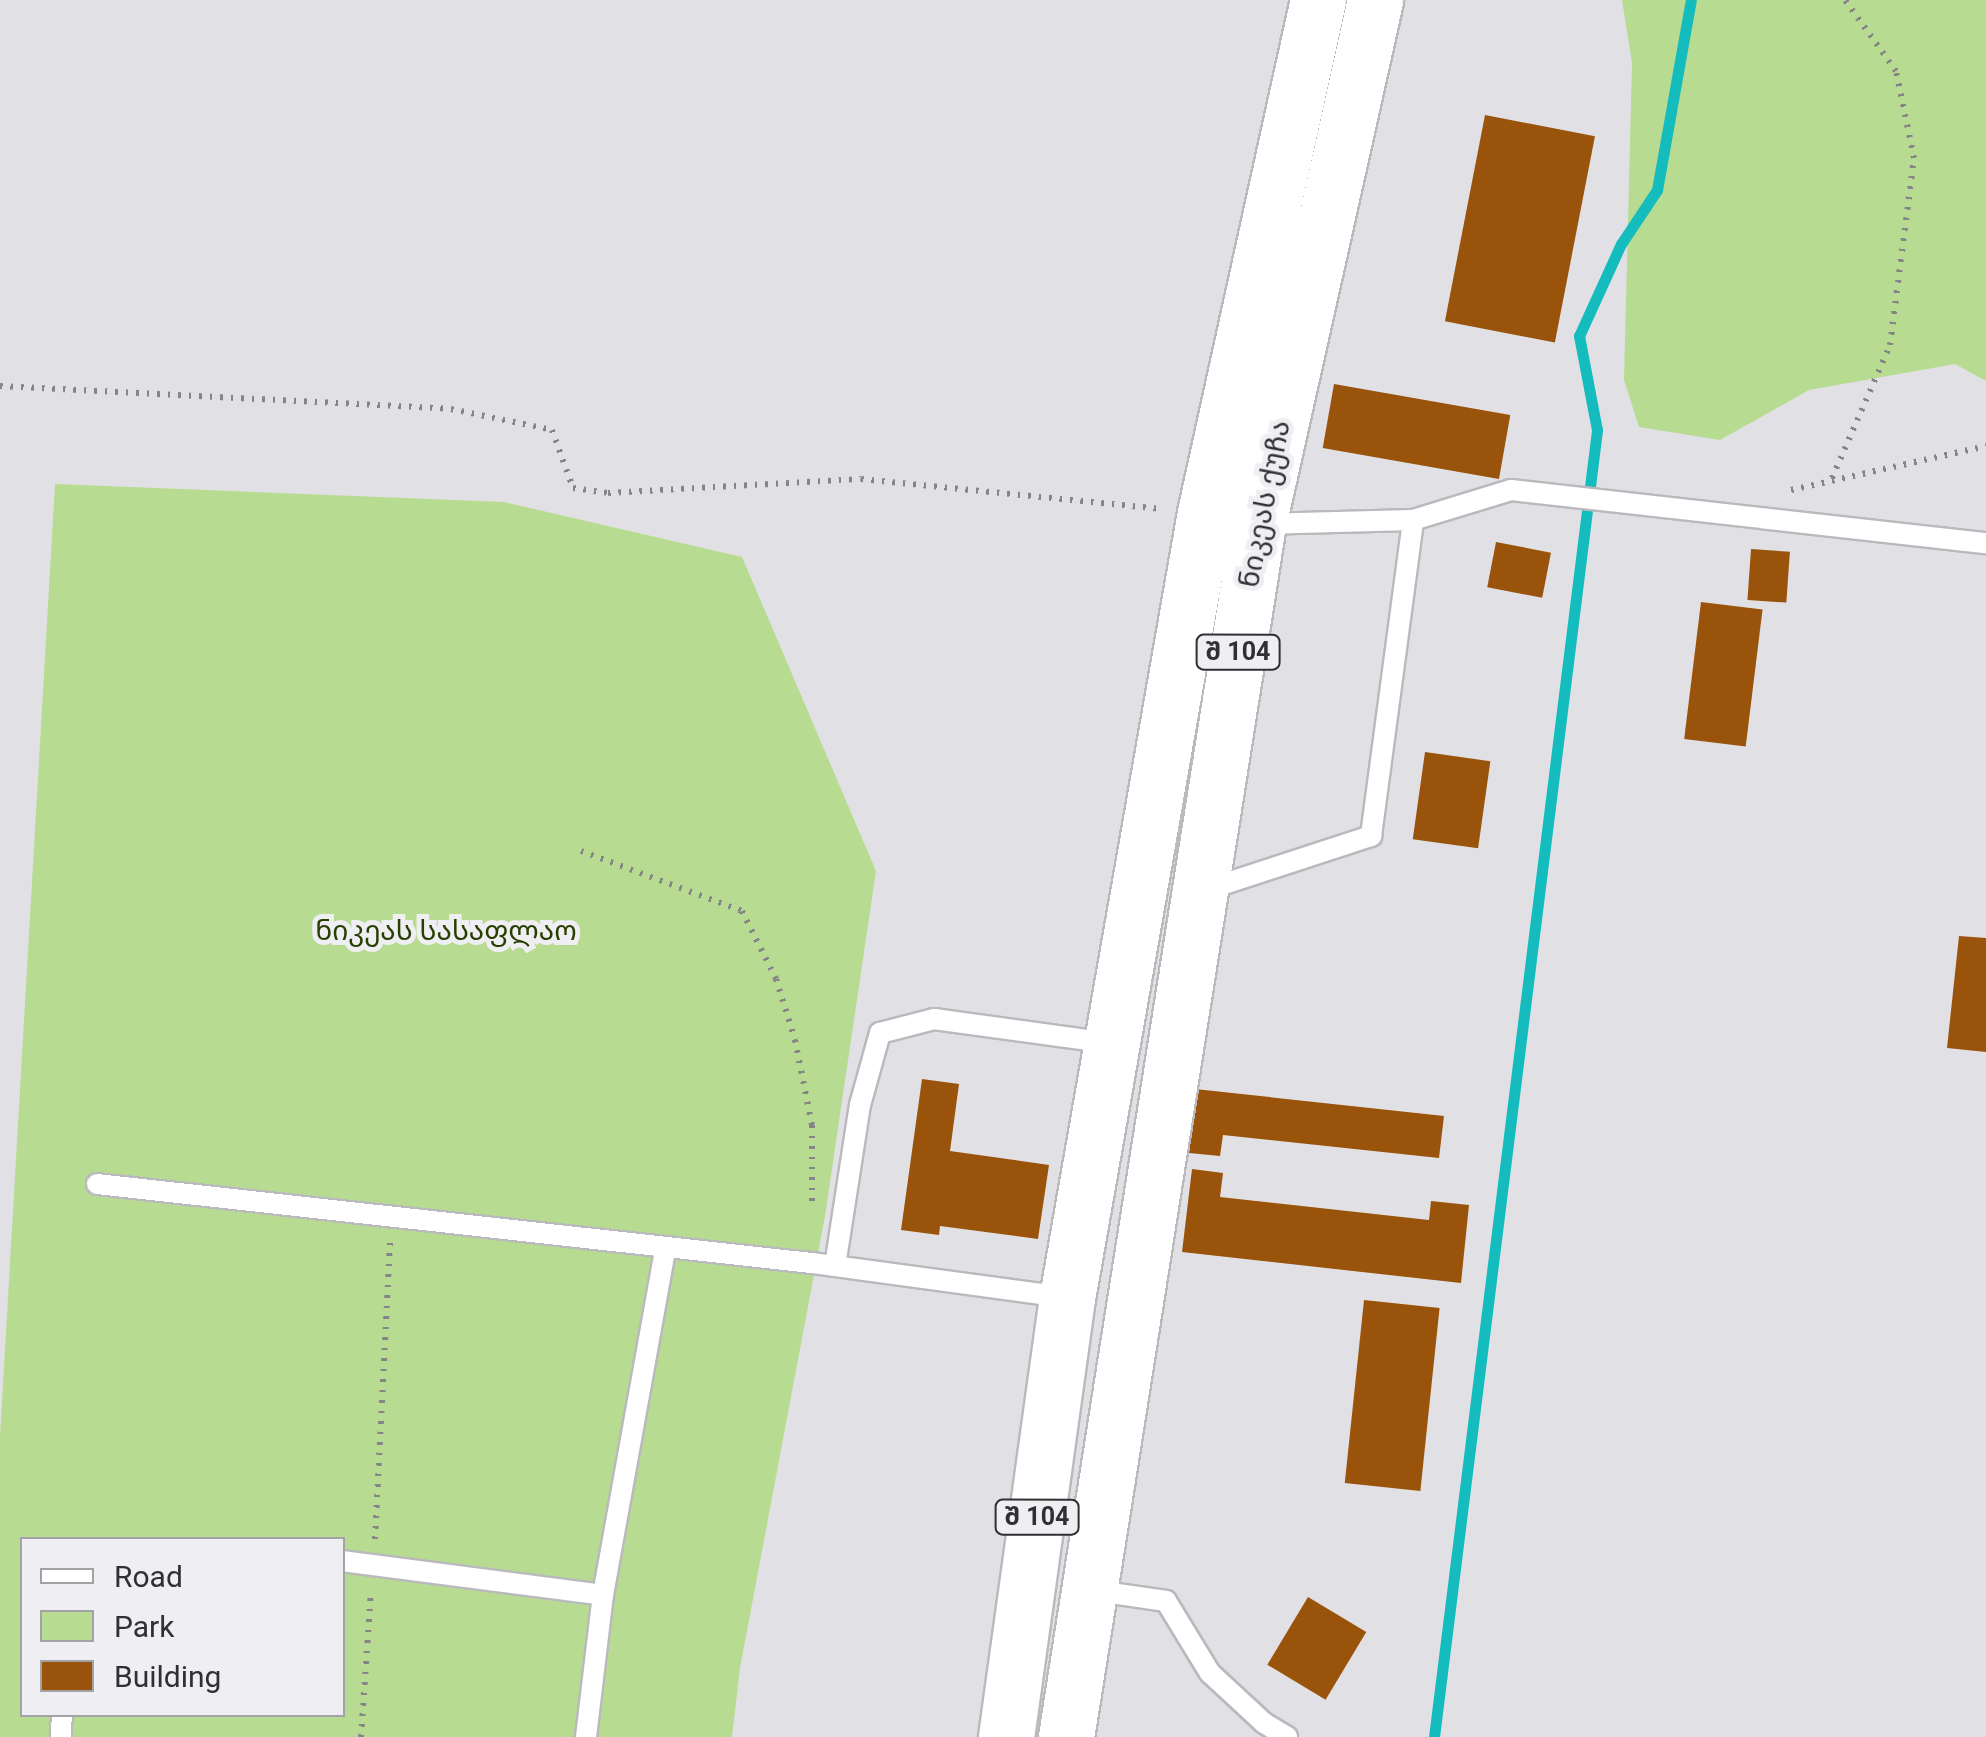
<!DOCTYPE html>
<html>
<head>
<meta charset="utf-8">
<style>
	body { margin:0 }
	#map { position:relative; width:1986px; height:1737px; overflow:hidden; background:#e1e1e5; font-family:Roboto,"Noto Sans Georgian",sans-serif }
	div>[style] { position:absolute }
	.green>* { inset:0; background:#b7db90 }
	.stream>* { height:11px; margin:-5.5px; padding:0 5.5px; transform-origin:5.5px; border-radius:5.5px; background:#15bcbd }
	.building>* { inset:0; background:#9a530b; transform-origin:0 0 }
	.path>* { height:6px; margin-top:-3px; transform-origin:0; background:repeating-linear-gradient(90deg,#858587 0 2.5px,transparent 0 10.5px) }
	.roads { filter:drop-shadow(2px 0 #bab9bd) drop-shadow(-2px 0 #bab9bd) drop-shadow(0 2px #bab9bd) drop-shadow(0 -2px #bab9bd) }
	.lane>* { height:20px; margin:-10px; padding:0 10px; transform-origin:10px; border-radius:10px; background:#fff }
	.primary>* { height:55px; margin:-27.5px; padding:0 27.5px; transform-origin:27.5px; border-radius:27.5px; background:#fff }
	span { translate:-50% -50%; white-space:nowrap; text-align:center; line-height:1.15; -webkit-text-stroke:10px #efeef2; paint-order:stroke }
	.shield-label span { padding:2px 8px; background:#efeef2; border:2px solid; border-radius:8px; -webkit-text-stroke-width:0 }
	.shield-label { font-size:25px; color:#303031; font-weight:700 }
	.street-label { font-size:28px; color:#303031 }
	.park-label { font-size:28px; color:#273f00 }
	.legend { position:absolute; left:20px; top:1537px; width:325px; height:180px; box-sizing:border-box; background:#efeef2; border:2px solid #a3a2a5; margin:0; padding:12px 18px; list-style:none; font-size:30px; color:#303031 }
	.legend li { display:flex; align-items:center; gap:20px; height:50px }
	.legend b { width:50px; border:2px solid #a3a2a5 }
</style>
</head>
<body>
<div id="map">
	<div class="green">
		<div style="clip-path:polygon(1622px 0,1986px 0,1986px 381px,1955px 364px,1809px 390px,1720px 440px,1639px 427px,1624px 380px,1632px 63px)"></div>
		<div style="clip-path:polygon(evenodd,55px 484px,504px 502px,742px 557px,876px 871px,825px 1216px,740px 1668px,732px 1737px,0 1737px,0 1436px,55px 484px,22px 1540px,342px 1540px,342px 1714px,22px 1714px,22px 1540px)"></div>
	</div>
	<div class="stream">
		<div style="left:1434px;top:1737px;width:1317px;rotate:-82.89deg"></div>
		<div style="left:1597px;top:430px;width:96px;rotate:-100.8deg"></div>
		<div style="left:1579px;top:336px;width:101px;rotate:-65.5deg"></div>
		<div style="left:1621px;top:244px;width:65px;rotate:-56.3deg"></div>
		<div style="left:1657px;top:190px;width:193px;rotate:-79.9deg"></div>
	</div>
	<div class="building">
		<div style="left:1485px;top:115px;width:112px;height:210px;rotate:11deg"></div>
		<div style="left:1334px;top:384px;width:179px;height:65px;rotate:10deg"></div>
		<div style="left:1496px;top:542px;width:56px;height:46px;rotate:11deg"></div>
		<div style="left:1751px;top:549px;width:39px;height:51px;rotate:4deg"></div>
		<div style="left:1701px;top:602px;width:62px;height:138px;rotate:7deg"></div>
		<div style="left:1425px;top:752px;width:66px;height:88px;rotate:8deg"></div>
		<div style="clip-path:polygon(1959px 936px,1986px 938px,1986px 1052px,1947px 1048px)"></div>
		<div style="clip-path:polygon(922px 1079px,959px 1084px,950px 1151px,1049px 1165px,1038px 1239px,940px 1226px,939px 1235px,901px 1230px)"></div>
		<div style="clip-path:polygon(1195px 1089px,1444px 1116px,1439px 1158px,1223px 1135px,1220px 1156px,1189px 1153px)"></div>
		<div style="clip-path:polygon(1192px 1169px,1223px 1173px,1220px 1197px,1429px 1220px,1431px 1201px,1469px 1205px,1461px 1283px,1182px 1252px)"></div>
		<div style="left:1364px;top:1300px;width:76px;height:184px;rotate:6deg"></div>
		<div style="left:1308px;top:1597px;width:68px;height:79px;rotate:31deg"></div>
	</div>
	<div class="path">
		<div style="left:0;top:386px;width:452px;rotate:2.9deg"></div>
		<div style="left:451px;top:409px;width:103px;rotate:11.7deg"></div>
		<div style="left:552px;top:430px;width:62px;rotate:70.1deg"></div>
		<div style="left:573px;top:488px;width:35px;rotate:8deg"></div>
		<div style="left:608px;top:493px;width:253px;rotate:-3.2deg"></div>
		<div style="left:861px;top:479px;width:303px;rotate:5.7deg"></div>
		<div style="left:1832px;top:478px;width:145px;rotate:-66.4deg"></div>
		<div style="left:1890px;top:345px;width:189px;rotate:-82.7deg"></div>
		<div style="left:1914px;top:158px;width:89px;rotate:-101.7deg"></div>
		<div style="left:1896px;top:71px;width:87px;rotate:-125.7deg"></div>
		<div style="left:1791px;top:490px;width:200px;rotate:-12.7deg"></div>
		<div style="left:581px;top:851px;width:172px;rotate:20.4deg"></div>
		<div style="left:742px;top:911px;width:76px;rotate:63.4deg"></div>
		<div style="left:776px;top:979px;width:64px;rotate:72.7deg"></div>
		<div style="left:795px;top:1040px;width:87px;rotate:78.7deg"></div>
		<div style="left:812px;top:1125px;width:77px;rotate:90deg"></div>
		<div style="left:375px;top:1539px;width:297px;rotate:-87.1deg"></div>
		<div style="left:361px;top:1737px;width:145px;rotate:-86.1deg"></div>
	</div>
	<div class="roads">
		<div class="lane">
			<div style="left:1260px;top:524px;width:153px;rotate:-1.5deg"></div>
			<div style="left:1413px;top:520px;width:102px;rotate:-17deg"></div>
			<div style="left:1511px;top:490px;width:478px;rotate:6.4deg"></div>
			<div style="left:1206px;top:890px;width:174px;rotate:-18.1deg"></div>
			<div style="left:1371px;top:836px;width:319px;rotate:-82.4deg"></div>
			<div style="left:97px;top:1184px;width:719px;rotate:6.31deg"></div>
			<div style="left:812px;top:1263px;width:253px;rotate:7.7deg"></div>
			<div style="left:835px;top:1266px;width:163px;rotate:-81.2deg"></div>
			<div style="left:860px;top:1105px;width:75px;rotate:-74.5deg"></div>
			<div style="left:880px;top:1033px;width:56px;rotate:-14.5deg"></div>
			<div style="left:934px;top:1019px;width:178px;rotate:7.8deg"></div>
			<div style="left:342px;top:1561px;width:263px;rotate:7.4deg"></div>
			<div style="left:603px;top:1595px;width:351px;rotate:-79.8deg"></div>
			<div style="left:1090px;top:1590px;width:77px;rotate:8.2deg"></div>
			<div style="left:1166px;top:1601px;width:84px;rotate:58.6deg"></div>
			<div style="left:1210px;top:1673px;width:74px;rotate:42.8deg"></div>
			<div style="left:1264px;top:1723px;width:27px;rotate:31deg"></div>
			<div style="left:61px;top:1737px;width:23px;rotate:-88deg"></div>
			<div style="left:586px;top:1737px;width:143px;rotate:-83.2deg"></div>
		</div>
		<div class="primary">
			<div style="left:1006px;top:1737px;width:443px;rotate:-82.1deg"></div>
			<div style="left:1067px;top:1298px;width:797px;rotate:-80.03deg"></div>
			<div style="left:1205px;top:513px;width:525px;rotate:-77.58deg"></div>
			<div style="left:1066px;top:1737px;width:1228px;rotate:-81.01deg"></div>
			<div style="left:1258px;top:524px;width:537px;rotate:-77.41deg"></div>
		</div>
	</div>
	<div class="shield-label">
		<span style="left:1238px;top:652px">შ 104</span>
		<span style="left:1037px;top:1517px">შ 104</span>
	</div>
	<div class="street-label">
		<span style="left:1265px;top:504px;rotate:-79deg">ნიკეას ქუჩა</span>
	</div>
	<div class="park-label">
		<span style="left:446px;top:931px">ნიკეას სასაფლაო</span>
	</div>
	<ul class="legend">
	<li><b style="height:12px;background:#fff"></b>Road</li>
	<li><b style="height:28px;background:#b7db90"></b>Park</li>
	<li><b style="height:28px;background:#9a530b"></b>Building</li>
	</ul>
</div>
</body>
</html>
